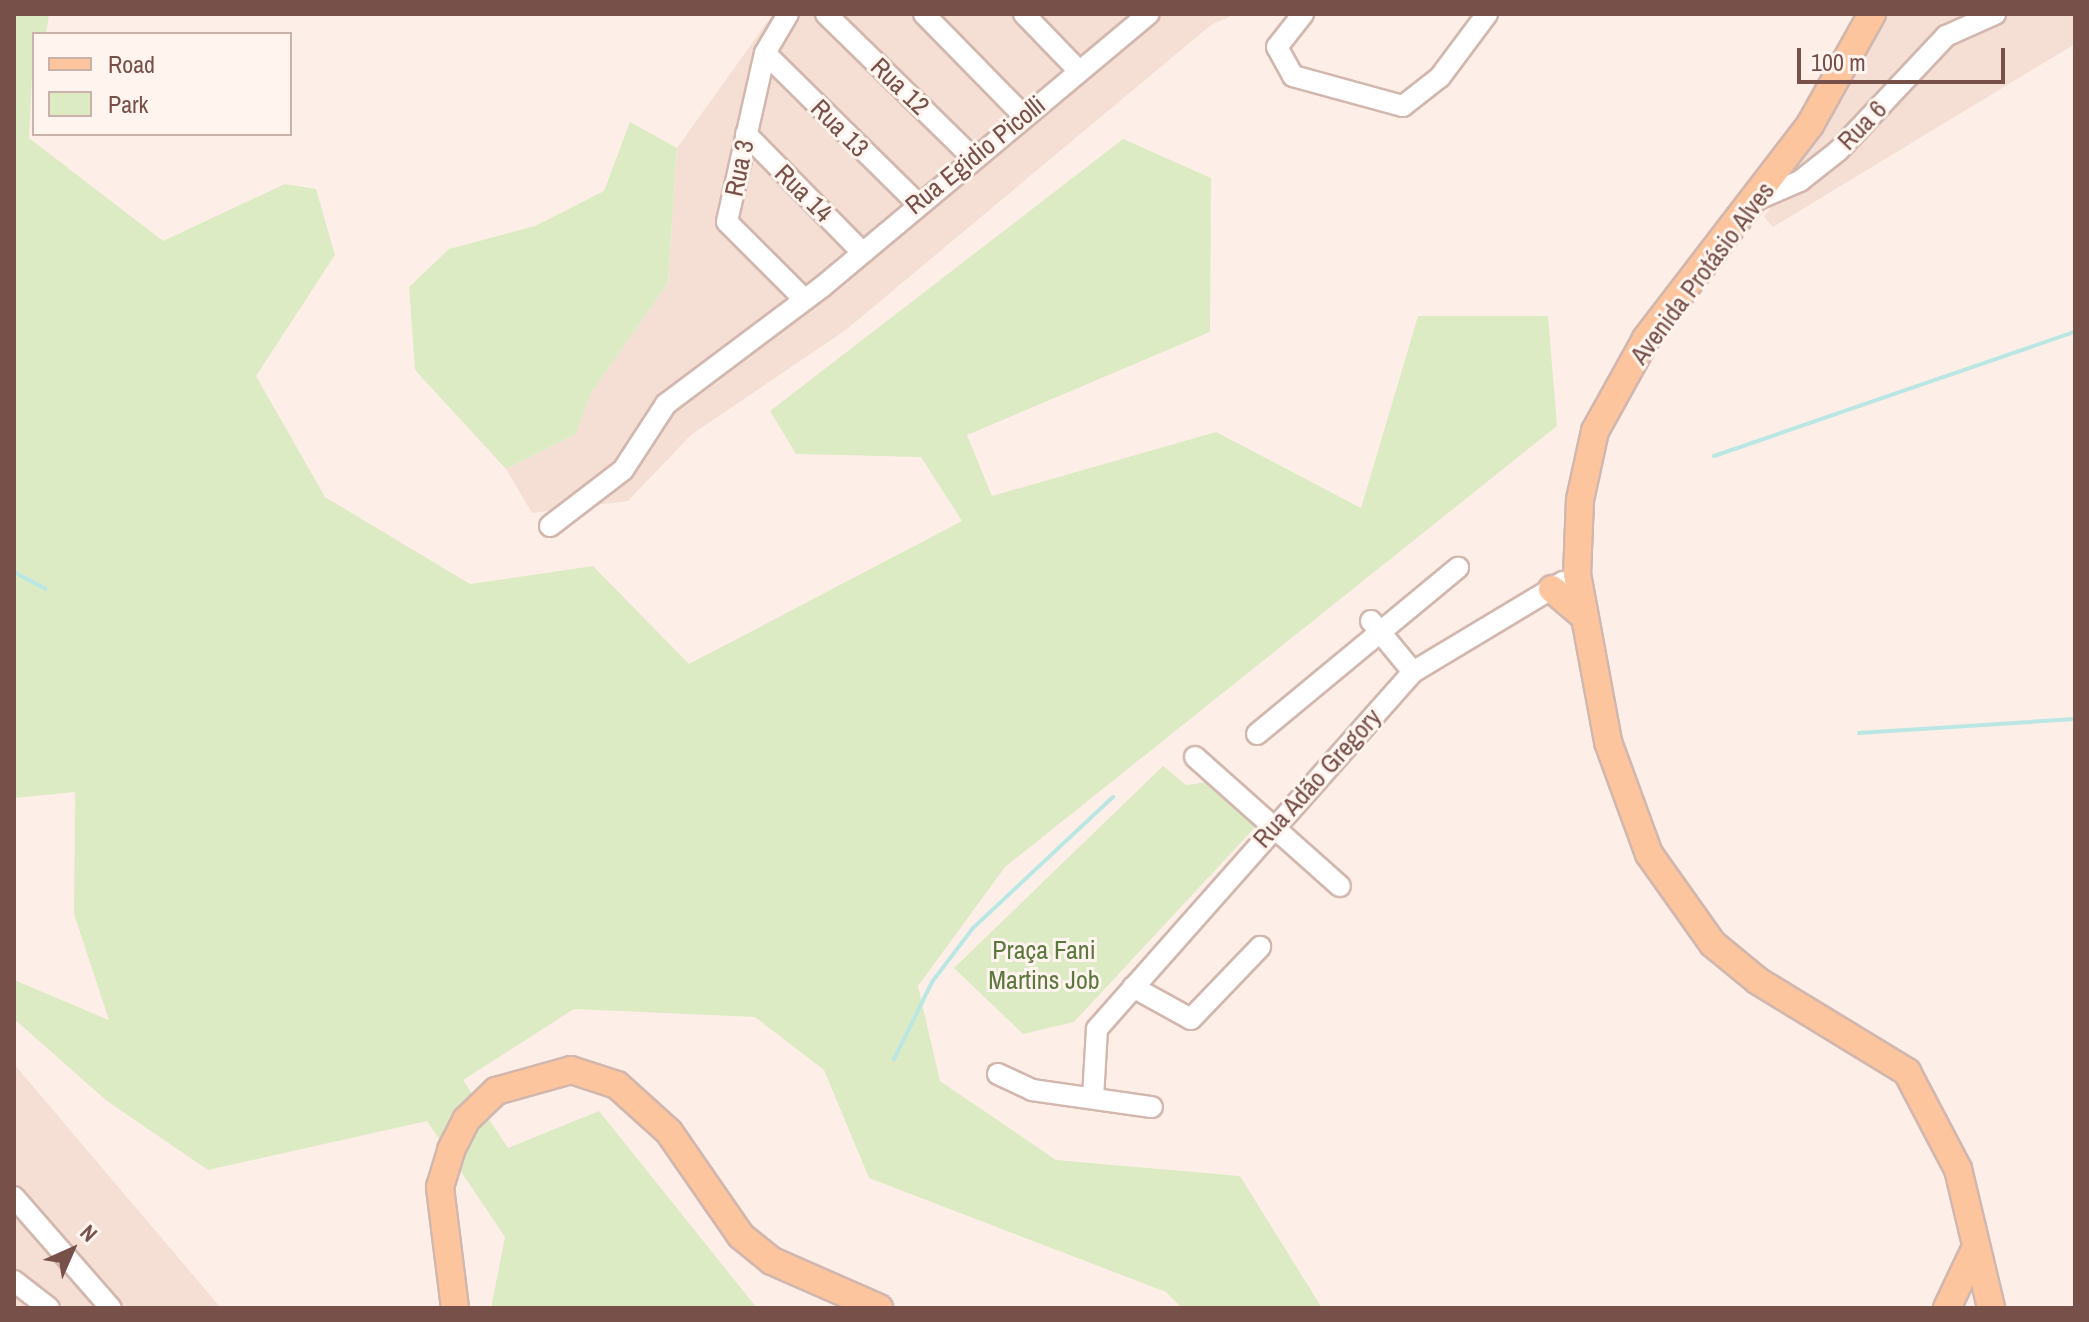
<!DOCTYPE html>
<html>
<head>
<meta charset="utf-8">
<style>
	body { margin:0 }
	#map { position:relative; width:2089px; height:1322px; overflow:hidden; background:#fdefe7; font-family:"Archivo Narrow",sans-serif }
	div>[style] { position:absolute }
	.residential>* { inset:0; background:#f5dfd5 }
	.green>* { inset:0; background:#ddebc4 }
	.stream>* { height:4px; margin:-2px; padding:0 2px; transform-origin:2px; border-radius:2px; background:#bae7e4 }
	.roads { filter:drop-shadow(2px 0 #d2b7ae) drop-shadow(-2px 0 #d2b7ae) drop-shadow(0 2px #d2b7ae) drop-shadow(0 -2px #d2b7ae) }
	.minor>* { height:20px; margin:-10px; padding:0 10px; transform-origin:10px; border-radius:10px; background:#fff }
	.major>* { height:26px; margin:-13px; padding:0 13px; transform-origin:13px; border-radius:13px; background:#fdc59e }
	span { translate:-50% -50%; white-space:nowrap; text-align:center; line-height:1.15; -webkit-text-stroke:6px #fff4ee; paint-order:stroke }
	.street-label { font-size:26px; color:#78504a }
	.park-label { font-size:26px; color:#5c783f }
	.frame { position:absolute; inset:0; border:16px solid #78504a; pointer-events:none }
	.legend { position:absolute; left:32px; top:32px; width:260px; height:104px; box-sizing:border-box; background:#fff4ee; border:2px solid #c9b2ac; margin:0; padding:10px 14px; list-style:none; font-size:24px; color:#78504a }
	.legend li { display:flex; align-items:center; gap:16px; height:40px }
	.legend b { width:40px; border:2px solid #c9b2ac }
	.north { position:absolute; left:32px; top:1210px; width:80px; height:80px; -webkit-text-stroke:6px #fff4ee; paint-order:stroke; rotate:45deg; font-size:22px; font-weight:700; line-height:32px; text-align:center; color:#78504a }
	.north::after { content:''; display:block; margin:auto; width:28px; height:36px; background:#78504a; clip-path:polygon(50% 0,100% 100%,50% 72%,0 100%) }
	.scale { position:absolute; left:1797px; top:48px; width:208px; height:36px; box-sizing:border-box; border:4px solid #78504a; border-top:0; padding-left:10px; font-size:24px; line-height:28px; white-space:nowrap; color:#78504a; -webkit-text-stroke:6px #fff4ee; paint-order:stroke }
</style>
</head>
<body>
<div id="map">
	<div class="residential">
		<div style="clip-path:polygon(773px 14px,1235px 14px,1211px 25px,847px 329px,691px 435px,628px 501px,532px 513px,506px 469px,576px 434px,591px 393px,668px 283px,677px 148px)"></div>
		<div style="clip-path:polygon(1886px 14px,2075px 14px,2075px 44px,1773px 227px,1764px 217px,1837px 107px)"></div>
		<div style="clip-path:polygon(14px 1064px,221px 1308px,14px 1308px)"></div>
	</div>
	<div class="green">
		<div style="clip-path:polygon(14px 14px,49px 14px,46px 34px,34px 34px,29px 138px,163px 241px,285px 184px,316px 189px,335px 255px,256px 376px,325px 497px,470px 584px,593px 566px,689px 664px,962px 521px,921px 457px,796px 454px,770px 411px,1123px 139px,1211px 178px,1210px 332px,967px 435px,992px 496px,1216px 432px,1361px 508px,1418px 316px,1548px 316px,1557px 426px,1005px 867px,918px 986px,940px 1081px,1056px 1160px,1240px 1176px,1322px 1308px,1182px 1308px,1166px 1292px,869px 1178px,824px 1070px,755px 1017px,574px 1009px,463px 1080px,508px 1148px,599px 1111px,757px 1308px,491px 1308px,505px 1237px,427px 1121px,208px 1170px,107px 1101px,14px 1019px,14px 980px,109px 1020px,74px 914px,75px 792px,14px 798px)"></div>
		<div style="clip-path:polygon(630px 122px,677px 148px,668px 283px,591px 393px,576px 434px,506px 469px,415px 370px,409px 287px,449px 249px,535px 226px,604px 191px)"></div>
		<div style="clip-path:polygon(1163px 766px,1186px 785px,1208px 782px,1259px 823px,1074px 1022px,1023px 1034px,954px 968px)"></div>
	</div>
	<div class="stream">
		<div style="left:1714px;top:456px;width:382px;rotate:-19deg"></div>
		<div style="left:14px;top:572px;width:36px;rotate:28deg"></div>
		<div style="left:1859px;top:733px;width:216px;rotate:-3.7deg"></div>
		<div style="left:894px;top:1059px;width:86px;rotate:-63.7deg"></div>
		<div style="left:932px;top:982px;width:68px;rotate:-52.8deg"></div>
		<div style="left:973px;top:928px;width:192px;rotate:-43.1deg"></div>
	</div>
	<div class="roads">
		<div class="minor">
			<div style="left:788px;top:14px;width:45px;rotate:120.5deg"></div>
			<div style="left:765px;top:53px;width:173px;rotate:102.7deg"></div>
			<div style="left:727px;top:222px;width:107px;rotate:45deg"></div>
			<div style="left:826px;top:14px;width:206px;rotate:44.4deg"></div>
			<div style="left:924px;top:14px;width:141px;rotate:45.6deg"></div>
			<div style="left:1024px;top:14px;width:78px;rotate:46deg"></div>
			<div style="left:1303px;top:14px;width:42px;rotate:128.2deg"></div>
			<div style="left:1277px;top:47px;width:33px;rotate:61deg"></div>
			<div style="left:1293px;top:76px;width:114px;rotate:15.3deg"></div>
			<div style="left:1403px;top:106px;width:47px;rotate:-38.1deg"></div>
			<div style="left:1440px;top:77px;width:79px;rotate:-53.3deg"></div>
			<div style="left:765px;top:53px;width:212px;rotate:44.6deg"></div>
			<div style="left:746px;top:134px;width:165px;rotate:45.5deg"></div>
			<div style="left:1758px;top:199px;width:46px;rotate:-23.2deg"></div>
			<div style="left:1800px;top:181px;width:48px;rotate:-38.3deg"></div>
			<div style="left:1838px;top:151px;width:158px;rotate:-46.8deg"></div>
			<div style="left:1946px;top:36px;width:54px;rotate:-24.2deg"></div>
			<div style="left:550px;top:526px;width:92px;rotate:-37.5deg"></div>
			<div style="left:623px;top:470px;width:79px;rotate:-56.9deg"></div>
			<div style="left:666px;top:404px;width:195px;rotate:-36.9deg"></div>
			<div style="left:822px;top:287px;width:426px;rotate:-39.9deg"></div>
			<div style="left:1371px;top:621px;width:66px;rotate:50.5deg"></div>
			<div style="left:1257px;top:734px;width:261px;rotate:-39.6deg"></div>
			<div style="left:1195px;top:757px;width:194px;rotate:41.7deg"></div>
			<div style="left:1133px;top:987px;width:66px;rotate:28.9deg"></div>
			<div style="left:1191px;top:1019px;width:100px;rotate:-46.2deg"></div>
			<div style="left:998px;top:1074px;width:38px;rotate:25deg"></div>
			<div style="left:1032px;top:1090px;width:121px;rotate:8.1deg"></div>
			<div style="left:1093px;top:1098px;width:69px;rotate:-86.7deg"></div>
			<div style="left:1097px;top:1029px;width:477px;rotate:-48.5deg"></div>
			<div style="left:1413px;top:672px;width:175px;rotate:-31deg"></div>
			<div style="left:14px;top:1197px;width:147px;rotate:48.9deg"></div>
			<div style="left:14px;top:1281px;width:44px;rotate:37.6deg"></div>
		</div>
		<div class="major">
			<div style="left:1872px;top:14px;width:127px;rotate:119.2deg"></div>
			<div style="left:1810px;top:125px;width:270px;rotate:127.5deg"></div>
			<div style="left:1646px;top:339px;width:105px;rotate:119deg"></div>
			<div style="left:1595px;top:431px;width:71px;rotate:102.3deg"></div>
			<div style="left:1580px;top:500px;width:74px;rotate:92.3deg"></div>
			<div style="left:1577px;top:574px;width:171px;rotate:79.5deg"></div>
			<div style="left:1608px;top:742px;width:119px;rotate:69.9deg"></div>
			<div style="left:1649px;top:854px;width:110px;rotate:54.6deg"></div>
			<div style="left:1713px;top:944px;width:58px;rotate:39.4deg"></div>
			<div style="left:1758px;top:981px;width:175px;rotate:31.4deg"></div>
			<div style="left:1907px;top:1072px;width:110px;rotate:62.3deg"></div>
			<div style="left:1958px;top:1169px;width:143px;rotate:76.6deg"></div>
			<div style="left:1552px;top:589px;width:42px;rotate:40.2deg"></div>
			<div style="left:455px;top:1308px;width:122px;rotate:-97.1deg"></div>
			<div style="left:440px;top:1187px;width:39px;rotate:-73deg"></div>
			<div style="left:451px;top:1150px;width:34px;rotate:-63deg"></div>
			<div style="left:466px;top:1120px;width:42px;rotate:-44deg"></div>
			<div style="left:496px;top:1091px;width:78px;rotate:-15.6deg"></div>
			<div style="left:571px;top:1070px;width:48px;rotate:18.1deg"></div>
			<div style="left:617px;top:1085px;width:70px;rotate:42.1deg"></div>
			<div style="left:669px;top:1132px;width:126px;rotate:55.3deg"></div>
			<div style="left:741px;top:1236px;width:40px;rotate:39deg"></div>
			<div style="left:772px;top:1261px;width:117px;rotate:23.7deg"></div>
			<div style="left:1947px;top:1308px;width:68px;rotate:-64.6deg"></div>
		</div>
	</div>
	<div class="street-label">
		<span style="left:900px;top:86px;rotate:44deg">Rua 12</span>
		<span style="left:1862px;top:125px;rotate:-46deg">Rua 6</span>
		<span style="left:840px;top:128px;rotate:45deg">Rua 13</span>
		<span style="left:975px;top:155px;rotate:-39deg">Rua Egidio Picolli</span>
		<span style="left:739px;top:168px;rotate:-78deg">Rua 3</span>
		<span style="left:804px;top:193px;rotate:45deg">Rua 14</span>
		<span style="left:1702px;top:273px;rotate:-53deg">Avenida Protásio Alves</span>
		<span style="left:1317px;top:778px;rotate:-48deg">Rua Adão Gregory</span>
	</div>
	<div class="park-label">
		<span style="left:1044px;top:965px">Praça Fani<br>Martins Job</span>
	</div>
	<div class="frame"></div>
	<ul class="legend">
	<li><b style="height:10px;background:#fdc59e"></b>Road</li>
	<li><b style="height:22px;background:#ddebc4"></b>Park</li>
	</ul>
	<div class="north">N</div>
	<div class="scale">100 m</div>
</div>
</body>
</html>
